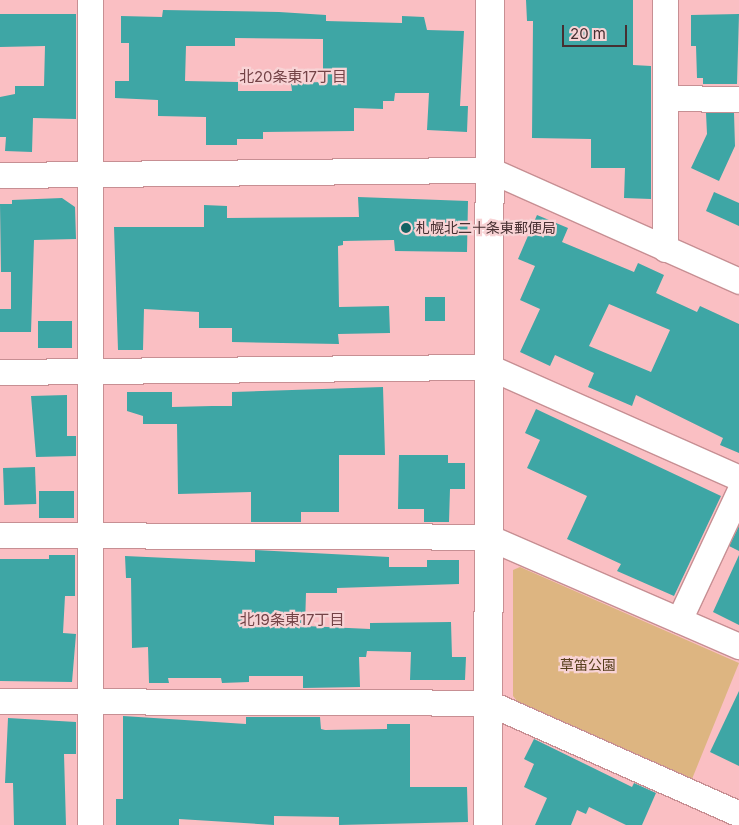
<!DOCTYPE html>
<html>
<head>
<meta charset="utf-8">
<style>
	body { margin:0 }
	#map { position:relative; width:739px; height:825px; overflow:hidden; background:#fabfc3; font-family:Inter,"Noto Sans JP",sans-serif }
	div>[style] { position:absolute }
	.green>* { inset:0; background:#ddb581 }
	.building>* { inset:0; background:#3ea6a5; transform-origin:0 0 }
	.roads { filter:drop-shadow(1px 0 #c78f93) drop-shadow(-1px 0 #c78f93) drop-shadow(0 1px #c78f93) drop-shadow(0 -1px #c78f93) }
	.minor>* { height:25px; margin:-12.5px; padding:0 12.5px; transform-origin:12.5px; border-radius:12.5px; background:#fff }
	.tertiary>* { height:28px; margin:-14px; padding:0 14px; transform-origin:14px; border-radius:14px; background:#fff }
	.dots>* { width:14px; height:14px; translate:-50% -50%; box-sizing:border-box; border:2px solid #f8d3d5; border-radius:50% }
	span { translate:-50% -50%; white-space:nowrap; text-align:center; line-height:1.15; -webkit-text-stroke:4.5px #f8d3d5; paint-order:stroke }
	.poi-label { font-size:14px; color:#462f31 }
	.left { translate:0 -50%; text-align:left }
	.park-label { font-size:14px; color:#563e1c }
	.neighbourhood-label { font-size:15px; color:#744347 }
	.scale { position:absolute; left:562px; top:25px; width:65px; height:22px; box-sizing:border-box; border:2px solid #462f31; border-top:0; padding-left:6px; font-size:15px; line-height:18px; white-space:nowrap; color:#462f31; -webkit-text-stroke:4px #f8d3d5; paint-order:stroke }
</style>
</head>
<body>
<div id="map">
	<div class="green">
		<div style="clip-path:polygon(520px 567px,739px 663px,692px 779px,518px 702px,513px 696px,513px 570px)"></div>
	</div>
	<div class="building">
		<div style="clip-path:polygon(526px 0,633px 0,633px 65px,651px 66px,651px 199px,624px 198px,625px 168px,591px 168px,591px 139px,532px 138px,533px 21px,527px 21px)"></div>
		<div style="clip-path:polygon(evenodd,163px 10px,279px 12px,326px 15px,326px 21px,402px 23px,402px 16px,424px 17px,427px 30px,464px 31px,460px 106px,468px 106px,467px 132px,427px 130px,429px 93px,395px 93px,394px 101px,383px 101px,383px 109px,354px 108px,354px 131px,263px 132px,263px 139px,237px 139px,237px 145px,206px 145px,206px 117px,158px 116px,158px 100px,115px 98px,115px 81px,129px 81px,129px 43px,121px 43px,121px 16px,162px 17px,163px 10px,235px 38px,323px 39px,323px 82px,291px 83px,292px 91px,238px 91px,238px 82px,185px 81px,186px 46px,235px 46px,235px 38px)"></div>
		<div style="clip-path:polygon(0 14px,76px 14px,76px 119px,33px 118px,32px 152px,5px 151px,6px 137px,0 137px,0 97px,15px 94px,15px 86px,44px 86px,45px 46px,0 47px)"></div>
		<div style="clip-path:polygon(739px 14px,737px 84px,703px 84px,703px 78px,697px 78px,696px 46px,691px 46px,691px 15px)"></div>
		<div style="clip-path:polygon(706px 113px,734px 113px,735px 146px,719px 181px,691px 168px,707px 134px)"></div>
		<div style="clip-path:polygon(714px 192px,739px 203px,739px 226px,706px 211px)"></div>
		<div style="clip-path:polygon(358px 197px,468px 201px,467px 252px,395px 251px,394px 240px,343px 241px,343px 245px,338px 246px,339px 307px,389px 306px,390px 333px,338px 334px,339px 344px,232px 342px,232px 328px,199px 328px,199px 312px,144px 309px,143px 350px,118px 350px,114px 227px,204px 227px,204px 205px,227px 206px,227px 218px,359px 217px)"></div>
		<div style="clip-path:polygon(12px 200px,62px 198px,75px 207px,76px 239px,34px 240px,31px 332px,0 332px,0 309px,11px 309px,11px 272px,1px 272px,0 204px,12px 204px)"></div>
		<div style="clip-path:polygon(evenodd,537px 215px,568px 228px,562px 242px,634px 272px,638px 263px,664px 275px,656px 293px,697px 312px,700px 306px,739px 324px,739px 453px,720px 445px,723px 438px,636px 395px,632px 406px,588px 387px,594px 373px,555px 355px,550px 366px,520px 352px,540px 309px,520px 300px,535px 266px,518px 259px,537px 215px,609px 304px,670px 330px,651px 372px,589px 346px,609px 304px)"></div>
		<div style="left:425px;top:297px;width:20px;height:24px"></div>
		<div style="left:38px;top:321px;width:34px;height:27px"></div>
		<div style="clip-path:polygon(383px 387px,385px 455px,339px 455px,339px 512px,301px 512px,301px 522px,251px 522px,251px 492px,178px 494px,177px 424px,143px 424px,143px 416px,127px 411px,127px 392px,172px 392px,172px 407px,212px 406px,232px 406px,232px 392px)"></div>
		<div style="clip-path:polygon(67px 395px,67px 436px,76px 436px,76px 456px,36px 457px,31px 396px)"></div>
		<div style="clip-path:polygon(536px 409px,721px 496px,674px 596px,617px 571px,621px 564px,567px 539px,587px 496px,527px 468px,540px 440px,525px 433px)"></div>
		<div style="clip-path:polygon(399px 455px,448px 455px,448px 463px,465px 463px,465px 489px,450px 489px,449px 522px,424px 522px,424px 509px,398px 509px)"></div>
		<div style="left:35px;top:467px;width:37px;height:32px;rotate:88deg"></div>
		<div style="left:39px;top:491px;width:35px;height:27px"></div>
		<div style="clip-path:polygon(739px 526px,739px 551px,729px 546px)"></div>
		<div style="clip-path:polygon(255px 550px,389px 557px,389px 567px,427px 567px,427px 560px,459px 560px,459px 584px,337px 588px,337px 593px,306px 593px,305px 626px,370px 629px,370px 623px,451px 622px,452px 657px,466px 657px,465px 680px,410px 680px,411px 652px,367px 651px,366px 657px,359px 657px,360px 687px,303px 688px,303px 676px,249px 676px,249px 682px,222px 683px,221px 678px,168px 678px,169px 683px,149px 683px,148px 647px,132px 648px,131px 578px,126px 578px,125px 556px,255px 562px)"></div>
		<div style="clip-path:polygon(49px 555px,75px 555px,75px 596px,65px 596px,63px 633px,76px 634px,72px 682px,0 681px,0 559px,49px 559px)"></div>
		<div style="clip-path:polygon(739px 555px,739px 625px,713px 612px)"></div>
		<div style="clip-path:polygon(739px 691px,739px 766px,710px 752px)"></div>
		<div style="clip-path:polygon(123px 716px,246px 724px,246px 717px,320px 717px,321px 729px,325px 730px,387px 729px,387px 724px,410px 724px,410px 787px,467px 787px,468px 822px,339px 825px,339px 817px,274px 816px,274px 825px,179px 819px,179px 825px,116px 825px,116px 799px,123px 799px)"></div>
		<div style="clip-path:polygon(8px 718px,76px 722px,76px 754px,64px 754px,66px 825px,14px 825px,13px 783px,5px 783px)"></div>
		<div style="clip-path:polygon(534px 739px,632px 787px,634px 783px,656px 793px,642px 825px,626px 825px,589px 807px,586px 814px,577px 810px,571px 825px,535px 825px,547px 798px,524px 787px,534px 764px,524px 759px)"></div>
	</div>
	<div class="roads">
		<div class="minor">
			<div style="left:665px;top:98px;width:74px;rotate:0.8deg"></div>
			<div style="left:0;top:175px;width:490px;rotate:-0.6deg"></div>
			<div style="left:490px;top:170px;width:273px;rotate:24deg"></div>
			<div style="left:665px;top:249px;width:249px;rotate:-90deg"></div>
			<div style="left:0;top:372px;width:489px;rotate:-0.6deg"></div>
			<div style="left:489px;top:367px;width:274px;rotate:23.9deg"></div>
			<div style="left:0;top:535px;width:488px;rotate:0.2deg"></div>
			<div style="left:488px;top:537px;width:274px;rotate:23.5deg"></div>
			<div style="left:679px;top:620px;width:141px;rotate:-64.9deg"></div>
			<div style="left:0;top:701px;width:489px;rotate:0.2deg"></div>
			<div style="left:489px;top:703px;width:274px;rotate:23.9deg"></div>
			<div style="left:90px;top:825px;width:825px;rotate:-90deg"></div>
		</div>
		<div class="tertiary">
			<div style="left:488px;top:825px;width:825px;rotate:-89.86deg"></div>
		</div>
	</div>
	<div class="dots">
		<div style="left:406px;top:228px;background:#146363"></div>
	</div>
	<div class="poi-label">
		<span class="left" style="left:416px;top:228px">札幌北二十条東郵便局</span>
	</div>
	<div class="park-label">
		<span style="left:588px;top:665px">草笛公園</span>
	</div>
	<div class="neighbourhood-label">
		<span style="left:293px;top:77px">北20条東17丁目</span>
		<span style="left:292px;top:620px">北19条東17丁目</span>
	</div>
	<div class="scale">20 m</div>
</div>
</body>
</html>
